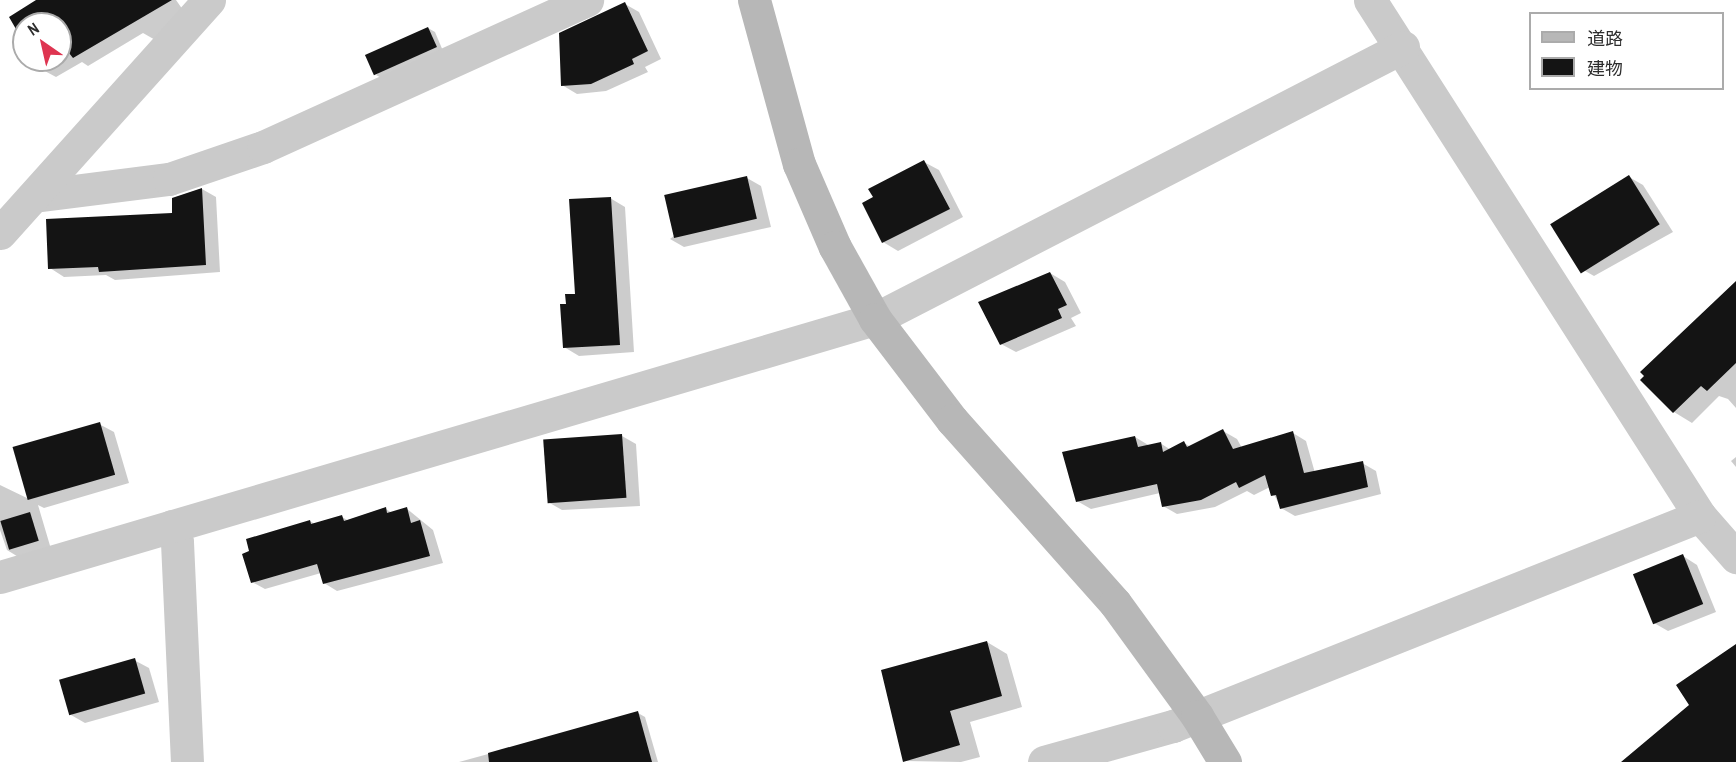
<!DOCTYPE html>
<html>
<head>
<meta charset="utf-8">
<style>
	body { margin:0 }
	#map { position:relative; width:1736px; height:762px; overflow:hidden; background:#fff; font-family:"Archivo Narrow","Noto Sans JP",sans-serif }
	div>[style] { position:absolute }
	.shadow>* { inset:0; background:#0003 }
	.building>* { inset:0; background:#141414; transform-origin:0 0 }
	.street>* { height:33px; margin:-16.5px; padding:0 16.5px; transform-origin:16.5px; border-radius:16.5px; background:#cacaca }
	.secondary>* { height:33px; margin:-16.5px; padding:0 16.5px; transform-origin:16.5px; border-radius:16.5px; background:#b7b7b7 }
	span { translate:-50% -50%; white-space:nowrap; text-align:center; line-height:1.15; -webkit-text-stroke:6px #fff; paint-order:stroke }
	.legend { position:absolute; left:1529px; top:12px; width:195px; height:78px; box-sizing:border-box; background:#fff; border:2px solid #ababab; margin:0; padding:8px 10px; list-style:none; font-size:18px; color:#2d2d2d }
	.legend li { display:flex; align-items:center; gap:12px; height:30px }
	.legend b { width:30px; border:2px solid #ababab }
	.north { position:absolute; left:12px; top:12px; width:60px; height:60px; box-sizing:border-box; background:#fff; border:2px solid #ababab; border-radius:50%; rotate:326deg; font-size:16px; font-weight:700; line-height:24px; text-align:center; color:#2d2d2d }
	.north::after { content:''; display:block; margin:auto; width:21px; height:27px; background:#de3551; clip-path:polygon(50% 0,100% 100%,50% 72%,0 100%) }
</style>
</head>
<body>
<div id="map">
	<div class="shadow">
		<div style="clip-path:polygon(43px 0,176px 0,183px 10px,157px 41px,143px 33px,88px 66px,82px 62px,56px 77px,41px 69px,36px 60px,60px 60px,60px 24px,24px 24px,24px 40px,11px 17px)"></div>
		<div style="clip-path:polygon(625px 4px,639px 12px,661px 59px,645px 67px,648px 72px,606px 91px,577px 94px,562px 85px)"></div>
		<div style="clip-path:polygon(428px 28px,435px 32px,443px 51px,383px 79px,376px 75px)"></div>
		<div style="clip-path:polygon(924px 162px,939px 170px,963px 217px,898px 251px,883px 242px)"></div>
		<div style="clip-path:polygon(1629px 177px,1643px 185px,1673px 232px,1594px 276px,1580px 268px)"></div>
		<div style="clip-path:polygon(747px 178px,761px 186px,771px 227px,684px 247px,670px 239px)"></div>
		<div style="clip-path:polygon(202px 189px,216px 197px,220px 272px,115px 280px,106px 275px,64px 277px,50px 268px,174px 214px)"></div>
		<div style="clip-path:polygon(610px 198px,625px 207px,634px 352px,579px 356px,564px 347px,568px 305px,576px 295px)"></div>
		<div style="clip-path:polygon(1050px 273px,1065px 282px,1081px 313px,1071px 318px,1076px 326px,1016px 352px,1001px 344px)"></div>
		<div style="clip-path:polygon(1736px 283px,1736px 408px,1728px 399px,1719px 396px,1692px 423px,1674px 412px)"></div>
		<div style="clip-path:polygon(99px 424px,114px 432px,129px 483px,44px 508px,38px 505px,51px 549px,20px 558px,7px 550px,0 530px,0 485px,29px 499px)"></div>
		<div style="clip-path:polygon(1223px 431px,1237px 439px,1242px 448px,1293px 433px,1306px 441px,1315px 473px,1362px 463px,1376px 471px,1381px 494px,1295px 516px,1281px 508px,1270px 487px,1254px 495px,1247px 491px,1215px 507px,1177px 514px,1163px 506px,1160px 493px,1091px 509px,1077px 501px,1135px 437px,1150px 446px,1160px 443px,1171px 450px,1184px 443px,1191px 447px)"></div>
		<div style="clip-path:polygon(622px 436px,636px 444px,640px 506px,562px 510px,548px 502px)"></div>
		<div style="clip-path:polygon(1736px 457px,1736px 467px,1731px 461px)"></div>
		<div style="clip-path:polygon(406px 508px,433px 530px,443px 563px,337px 591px,324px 583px,321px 573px,265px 589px,252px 582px,310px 521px,315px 524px,342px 517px,349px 521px,386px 509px,392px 513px)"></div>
		<div style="clip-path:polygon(1683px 556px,1697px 565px,1716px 612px,1668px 631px,1654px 623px)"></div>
		<div style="clip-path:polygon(987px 642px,1007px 654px,1022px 707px,970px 722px,980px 757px,961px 762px,904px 761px)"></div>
		<div style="clip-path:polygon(134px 660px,149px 668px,159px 702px,85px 723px,71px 715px)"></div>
		<div style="clip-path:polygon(638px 713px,645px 717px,658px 762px,459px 762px)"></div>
	</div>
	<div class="building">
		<div style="clip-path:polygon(36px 0,172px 0,73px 58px,69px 53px,60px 58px,60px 24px,24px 24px,24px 43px,9px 17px)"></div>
		<div style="clip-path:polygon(625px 2px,648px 51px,632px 59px,634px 64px,591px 84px,561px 86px,559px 33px)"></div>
		<div style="left:428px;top:27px;width:22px;height:69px;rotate:66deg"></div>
		<div style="clip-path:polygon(34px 60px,57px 60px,40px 70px)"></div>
		<div style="clip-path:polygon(924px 160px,950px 209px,882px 243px,862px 203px,873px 197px,868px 189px)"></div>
		<div style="left:1629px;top:175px;width:58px;height:93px;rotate:58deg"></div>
		<div style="left:747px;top:176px;width:44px;height:85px;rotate:77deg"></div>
		<div style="clip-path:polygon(202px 188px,206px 265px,99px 272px,98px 267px,48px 269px,46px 219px,172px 213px,172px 198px)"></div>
		<div style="clip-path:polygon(611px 197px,620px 345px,563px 348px,560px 304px,566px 304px,565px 294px,575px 294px,569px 199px)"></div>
		<div style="clip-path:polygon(1050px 272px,1067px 305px,1058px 309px,1062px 318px,1000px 345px,978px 302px)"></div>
		<div style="clip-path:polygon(1736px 281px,1736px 363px,1707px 391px,1701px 386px,1673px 413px,1640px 380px,1644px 376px,1640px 372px)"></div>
		<div style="left:100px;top:422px;width:55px;height:91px;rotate:74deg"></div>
		<div style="clip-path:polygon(1223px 429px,1233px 449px,1293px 431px,1304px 473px,1363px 461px,1368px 487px,1280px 509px,1276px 495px,1271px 496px,1265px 475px,1239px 488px,1236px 482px,1201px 500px,1162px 507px,1157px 484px,1076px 502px,1062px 452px,1135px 436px,1138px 447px,1161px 442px,1163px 452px,1184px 441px,1187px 447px)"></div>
		<div style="left:622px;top:434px;width:64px;height:79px;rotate:86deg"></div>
		<div style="clip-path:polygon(386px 507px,387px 513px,407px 507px,411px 523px,420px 520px,430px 556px,323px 584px,317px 564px,251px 583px,242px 554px,249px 551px,246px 539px,310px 520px,311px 524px,342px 515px,344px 521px)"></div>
		<div style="left:30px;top:512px;width:30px;height:31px;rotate:73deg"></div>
		<div style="left:1683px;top:554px;width:54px;height:54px;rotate:68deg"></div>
		<div style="clip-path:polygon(987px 641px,1002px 696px,950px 711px,960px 745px,903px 762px,881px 670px)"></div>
		<div style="clip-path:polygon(1736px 644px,1736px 762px,1621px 762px,1689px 705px,1676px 685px)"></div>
		<div style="left:135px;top:658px;width:37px;height:79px;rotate:74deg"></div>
		<div style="clip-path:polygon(638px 711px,652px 762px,489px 762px,488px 753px)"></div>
	</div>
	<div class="street">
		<div style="left:1370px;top:0;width:612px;rotate:57.4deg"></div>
		<div style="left:1700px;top:516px;width:55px;rotate:48.7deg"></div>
		<div style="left:34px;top:196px;width:136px;rotate:-7.2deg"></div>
		<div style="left:169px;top:179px;width:99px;rotate:-18.8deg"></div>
		<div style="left:263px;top:147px;width:356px;rotate:-24.4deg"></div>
		<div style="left:0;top:233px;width:313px;rotate:-48.1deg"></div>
		<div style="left:172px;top:526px;width:17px;rotate:73deg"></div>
		<div style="left:177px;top:542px;width:220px;rotate:87.4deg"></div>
		<div style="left:0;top:577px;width:912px;rotate:-16.43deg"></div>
		<div style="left:875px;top:319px;width:594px;rotate:-27.26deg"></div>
		<div style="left:1044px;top:762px;width:134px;rotate:-15.6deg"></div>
		<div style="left:1173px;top:726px;width:567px;rotate:-21.73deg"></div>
	</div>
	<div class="secondary">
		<div style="left:754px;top:0;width:170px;rotate:74.7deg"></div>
		<div style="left:799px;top:164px;width:90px;rotate:66.6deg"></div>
		<div style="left:835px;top:247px;width:82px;rotate:60.9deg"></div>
		<div style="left:875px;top:319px;width:127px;rotate:52.7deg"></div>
		<div style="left:952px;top:420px;width:245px;rotate:48.3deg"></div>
		<div style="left:1115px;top:603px;width:140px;rotate:54deg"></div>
		<div style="left:1197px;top:716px;width:54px;rotate:58.7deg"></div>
	</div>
	<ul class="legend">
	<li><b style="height:8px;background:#b7b7b7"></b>道路</li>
	<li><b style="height:16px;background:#141414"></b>建物</li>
	</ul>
	<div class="north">N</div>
</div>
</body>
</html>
